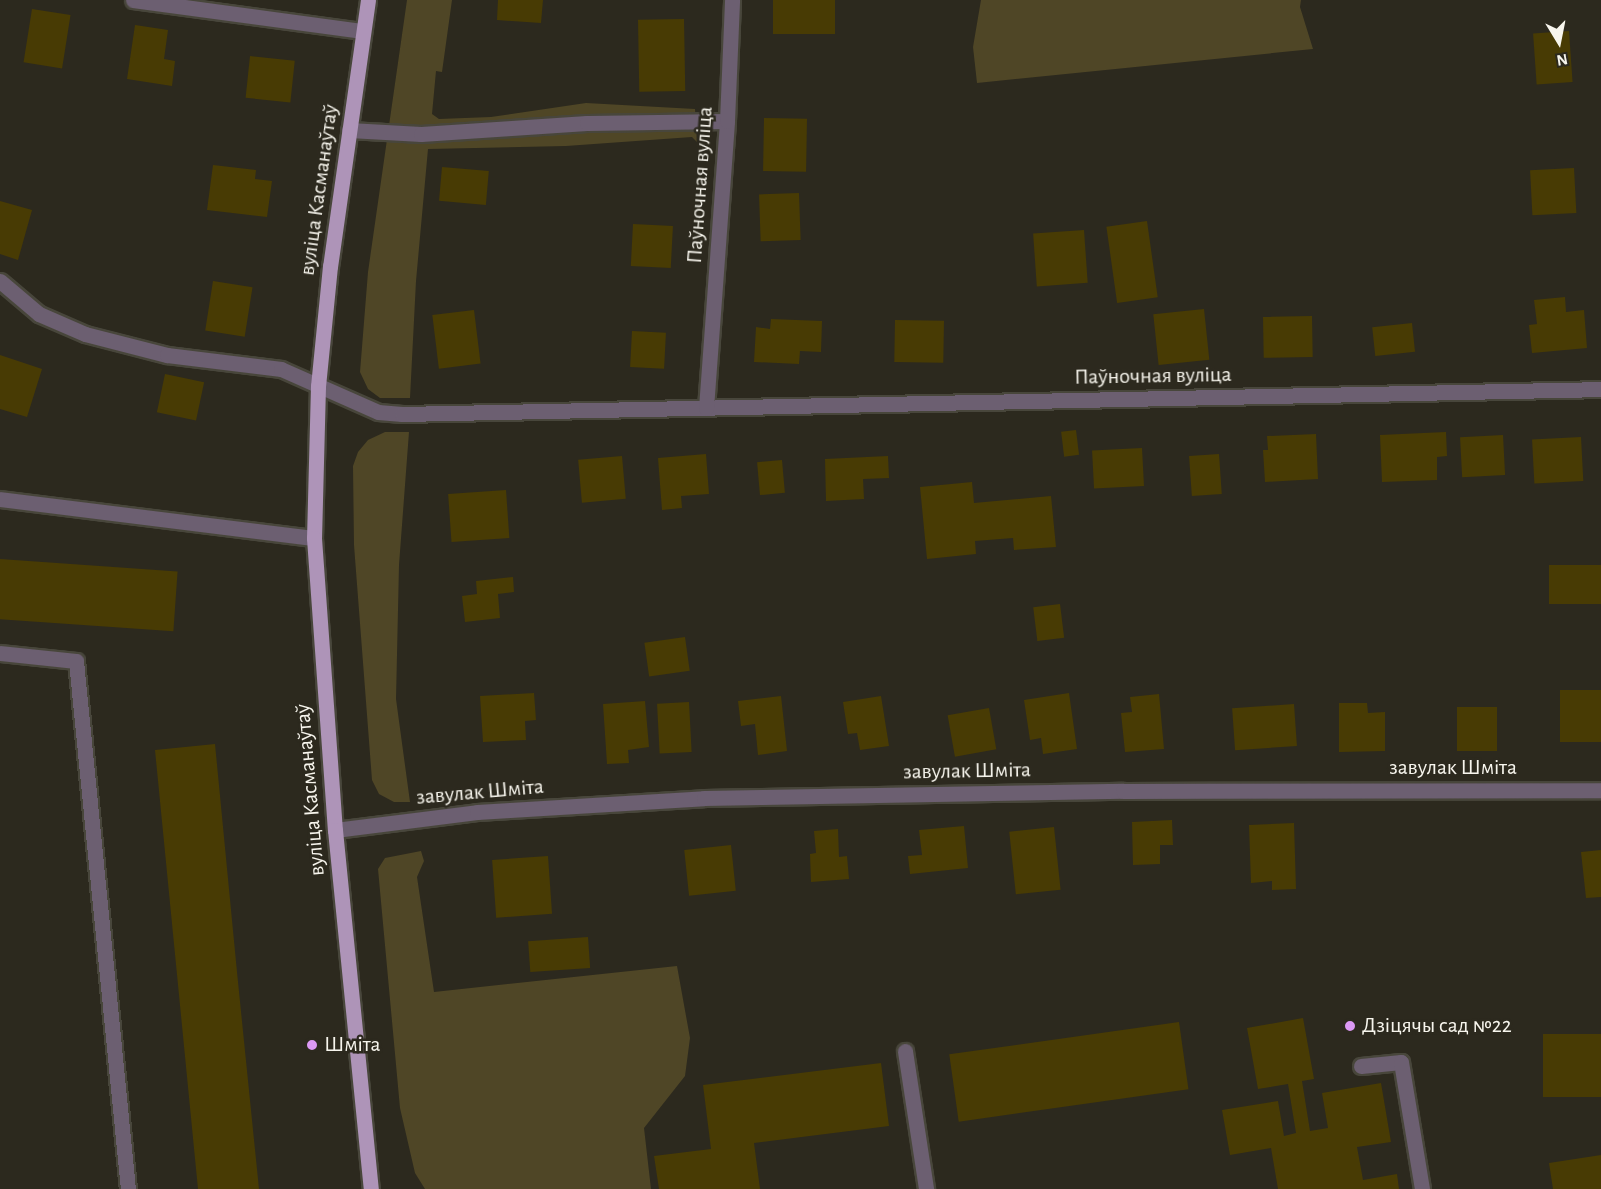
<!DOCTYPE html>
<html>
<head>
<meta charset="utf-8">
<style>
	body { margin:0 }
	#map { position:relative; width:1601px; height:1189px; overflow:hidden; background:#2c291e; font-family:"Alegreya Sans",sans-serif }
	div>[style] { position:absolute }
	.green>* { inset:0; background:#4f4626 }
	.building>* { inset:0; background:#483b04; transform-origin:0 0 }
	.roads { filter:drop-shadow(2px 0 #48463b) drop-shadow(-2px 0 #48463b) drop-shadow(0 2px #48463b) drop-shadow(0 -2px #48463b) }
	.minor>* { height:15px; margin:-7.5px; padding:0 7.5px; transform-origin:7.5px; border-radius:7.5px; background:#6c5f71 }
	.major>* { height:15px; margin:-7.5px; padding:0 7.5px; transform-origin:7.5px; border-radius:7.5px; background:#ae94b8 }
	.dots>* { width:16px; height:16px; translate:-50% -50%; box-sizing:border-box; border:3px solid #2c291e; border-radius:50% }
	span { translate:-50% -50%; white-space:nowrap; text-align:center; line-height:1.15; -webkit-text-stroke:5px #2c291e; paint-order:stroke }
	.street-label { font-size:22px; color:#f7f5ed }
	.poi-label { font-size:22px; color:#f7f5ed }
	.left { translate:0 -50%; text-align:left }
	.north { position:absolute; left:1529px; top:12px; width:60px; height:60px; -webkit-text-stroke:4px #2c291e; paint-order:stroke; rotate:170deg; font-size:16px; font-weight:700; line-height:24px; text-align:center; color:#f7f5ed }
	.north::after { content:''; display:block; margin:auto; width:21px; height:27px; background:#f7f5ed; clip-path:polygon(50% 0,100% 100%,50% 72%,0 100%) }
</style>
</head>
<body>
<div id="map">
	<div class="green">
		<div style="clip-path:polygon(407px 0,452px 0,442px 72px,436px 71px,432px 114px,439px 119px,491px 117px,586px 103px,695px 109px,697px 142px,692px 137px,566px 146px,428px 149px,416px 281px,410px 398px,380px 398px,368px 389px,360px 372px,368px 272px)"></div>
		<div style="clip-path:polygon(981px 0,1301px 0,1300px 7px,1313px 49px,977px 83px,973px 47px)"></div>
		<div style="clip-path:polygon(385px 432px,409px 432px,399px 565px,396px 699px,410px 802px,394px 802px,379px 794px,372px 780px,354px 545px,353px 466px,358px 452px,368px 440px)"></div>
		<div style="clip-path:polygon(421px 851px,424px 861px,417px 877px,434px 992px,677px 966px,690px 1038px,685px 1076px,644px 1128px,651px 1189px,425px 1189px,415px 1173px,400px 1108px,378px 869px,385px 858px)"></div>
	</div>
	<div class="building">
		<div style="clip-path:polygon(498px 0,543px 0,541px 23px,497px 20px)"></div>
		<div style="left:773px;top:0;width:62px;height:34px"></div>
		<div style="left:32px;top:9px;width:39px;height:54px;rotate:9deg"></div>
		<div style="left:684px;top:19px;width:72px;height:46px;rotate:89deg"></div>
		<div style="clip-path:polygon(135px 25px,168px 30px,164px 59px,175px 61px,172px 86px,127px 79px)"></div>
		<div style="left:1569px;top:31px;width:51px;height:36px;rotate:86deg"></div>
		<div style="left:250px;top:56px;width:45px;height:42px;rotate:6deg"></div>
		<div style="left:764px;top:118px;width:43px;height:53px;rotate:1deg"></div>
		<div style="clip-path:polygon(213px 165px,256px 170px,255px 179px,272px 181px,267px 217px,207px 210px)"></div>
		<div style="left:442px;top:167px;width:47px;height:34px;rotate:5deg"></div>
		<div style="left:1574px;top:168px;width:45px;height:44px;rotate:87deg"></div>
		<div style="left:799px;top:193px;width:47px;height:40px;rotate:88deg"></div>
		<div style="clip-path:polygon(0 201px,32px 210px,18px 260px,0 254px)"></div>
		<div style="left:1147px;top:221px;width:77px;height:41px;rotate:82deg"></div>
		<div style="left:633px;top:224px;width:40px;height:42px;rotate:3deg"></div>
		<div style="left:1084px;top:230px;width:53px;height:51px;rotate:86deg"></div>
		<div style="left:213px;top:281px;width:40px;height:50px;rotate:9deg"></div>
		<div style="clip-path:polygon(1565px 297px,1566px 312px,1584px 310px,1587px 348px,1532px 353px,1529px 325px,1537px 324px,1534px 300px)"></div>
		<div style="left:1204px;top:309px;width:51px;height:51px;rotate:84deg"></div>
		<div style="left:474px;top:310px;width:54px;height:42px;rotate:83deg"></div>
		<div style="left:1312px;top:316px;width:41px;height:49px;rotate:89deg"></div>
		<div style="clip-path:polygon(771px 319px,822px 321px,821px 352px,800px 351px,799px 364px,754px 362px,756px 327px,770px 329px)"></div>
		<div style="left:895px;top:320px;width:49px;height:42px;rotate:1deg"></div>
		<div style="left:1412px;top:323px;width:29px;height:40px;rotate:84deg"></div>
		<div style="left:632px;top:331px;width:34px;height:36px;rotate:3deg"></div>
		<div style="clip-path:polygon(0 355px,42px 369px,27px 417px,0 409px)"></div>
		<div style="left:165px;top:374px;width:40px;height:39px;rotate:12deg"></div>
		<div style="left:1076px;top:430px;width:25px;height:15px;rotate:83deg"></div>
		<div style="clip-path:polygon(1446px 432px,1447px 456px,1437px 457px,1437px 480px,1382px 482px,1380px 435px)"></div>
		<div style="clip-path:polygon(1316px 434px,1318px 479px,1265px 482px,1263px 450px,1268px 450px,1267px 436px)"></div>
		<div style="left:1503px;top:435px;width:40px;height:43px;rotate:87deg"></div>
		<div style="left:1581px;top:437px;width:44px;height:49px;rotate:87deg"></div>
		<div style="left:1142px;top:448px;width:38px;height:50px;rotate:87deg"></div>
		<div style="clip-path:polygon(706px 454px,709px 494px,681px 496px,682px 508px,662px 510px,658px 458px)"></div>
		<div style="left:1219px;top:454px;width:40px;height:30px;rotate:86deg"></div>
		<div style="left:622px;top:456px;width:43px;height:44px;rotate:85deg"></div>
		<div style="clip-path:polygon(888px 456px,889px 478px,863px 479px,864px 499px,826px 501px,825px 459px)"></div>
		<div style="left:782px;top:460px;width:33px;height:25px;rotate:85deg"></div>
		<div style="clip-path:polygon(972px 482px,974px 503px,1051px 496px,1056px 547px,1014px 550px,1013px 538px,975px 541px,976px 554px,927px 559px,920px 487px)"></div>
		<div style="left:506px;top:490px;width:48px;height:58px;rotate:86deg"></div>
		<div style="left:0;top:559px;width:178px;height:60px;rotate:4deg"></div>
		<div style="left:1601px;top:565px;width:39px;height:52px;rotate:90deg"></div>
		<div style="clip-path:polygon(513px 577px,514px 592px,498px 594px,500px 618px,465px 622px,462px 596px,477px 594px,476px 581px)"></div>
		<div style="left:1060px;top:604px;width:34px;height:27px;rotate:83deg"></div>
		<div style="left:685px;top:637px;width:34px;height:41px;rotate:82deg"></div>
		<div style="left:1601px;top:690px;width:52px;height:41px;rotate:90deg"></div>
		<div style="clip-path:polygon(534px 693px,536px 720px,525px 721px,526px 740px,483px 742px,480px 696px)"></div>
		<div style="clip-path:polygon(1069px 693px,1077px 749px,1043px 754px,1041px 738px,1030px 740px,1024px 700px)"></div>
		<div style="clip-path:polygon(1159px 694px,1164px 749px,1125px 752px,1121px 713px,1132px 712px,1130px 697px)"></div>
		<div style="clip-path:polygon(781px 696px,787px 751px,758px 755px,755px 724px,741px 726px,738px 701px)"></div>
		<div style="clip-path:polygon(881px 696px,889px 746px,860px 750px,857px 733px,848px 734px,843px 702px)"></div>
		<div style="clip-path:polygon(645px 701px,649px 747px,628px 750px,629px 763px,607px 764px,603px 704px)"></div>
		<div style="left:689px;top:702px;width:50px;height:32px;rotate:87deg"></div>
		<div style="clip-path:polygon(1339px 703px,1367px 703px,1368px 713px,1385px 712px,1385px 751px,1339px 752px)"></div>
		<div style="left:1294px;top:704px;width:42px;height:62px;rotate:86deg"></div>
		<div style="left:1497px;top:707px;width:44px;height:40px;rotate:90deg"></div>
		<div style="left:989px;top:708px;width:42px;height:42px;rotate:80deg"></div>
		<div style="clip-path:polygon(215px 744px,237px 972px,259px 1189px,198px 1189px,155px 750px)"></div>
		<div style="clip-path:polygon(1172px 820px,1173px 845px,1160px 845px,1160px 864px,1133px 865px,1132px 822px)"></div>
		<div style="clip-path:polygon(1294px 823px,1296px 889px,1272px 890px,1272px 881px,1251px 883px,1249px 825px)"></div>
		<div style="clip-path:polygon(964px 826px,968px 868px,910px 874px,908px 856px,922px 855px,919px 830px)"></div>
		<div style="left:1054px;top:827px;width:63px;height:45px;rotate:84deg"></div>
		<div style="clip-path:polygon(838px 829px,839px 857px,847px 856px,849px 879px,811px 882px,810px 854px,816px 853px,814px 831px)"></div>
		<div style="left:731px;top:845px;width:46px;height:47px;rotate:84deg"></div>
		<div style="clip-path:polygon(1601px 850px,1601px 897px,1586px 898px,1581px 852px)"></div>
		<div style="left:548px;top:856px;width:58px;height:56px;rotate:86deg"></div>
		<div style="left:588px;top:937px;width:31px;height:60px;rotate:86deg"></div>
		<div style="clip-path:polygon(1303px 1018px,1314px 1079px,1302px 1081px,1310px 1131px,1328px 1128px,1322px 1093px,1381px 1083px,1391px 1142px,1357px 1147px,1363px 1180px,1397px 1174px,1399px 1189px,1278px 1189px,1271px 1148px,1230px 1155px,1222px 1110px,1278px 1101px,1284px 1136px,1296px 1133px,1288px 1084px,1258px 1089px,1247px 1028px)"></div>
		<div style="left:1179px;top:1022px;width:68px;height:232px;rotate:82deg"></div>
		<div style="left:1601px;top:1034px;width:63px;height:58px;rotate:90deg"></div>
		<div style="clip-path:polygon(881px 1063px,889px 1126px,754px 1143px,760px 1189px,659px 1189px,654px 1156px,711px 1149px,703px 1085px)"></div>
		<div style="clip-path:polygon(1601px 1155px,1601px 1189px,1553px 1189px,1549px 1163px)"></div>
	</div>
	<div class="roads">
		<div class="minor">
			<div style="left:133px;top:0;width:232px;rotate:7.7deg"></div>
			<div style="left:349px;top:130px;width:72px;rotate:3.2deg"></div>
			<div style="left:421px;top:134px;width:166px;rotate:-3.8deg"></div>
			<div style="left:587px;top:123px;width:140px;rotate:-0.8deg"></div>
			<div style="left:0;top:281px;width:51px;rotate:40.2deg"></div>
			<div style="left:39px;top:314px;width:50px;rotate:23.5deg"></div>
			<div style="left:85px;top:334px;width:85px;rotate:14.4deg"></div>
			<div style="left:167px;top:355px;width:115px;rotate:7deg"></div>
			<div style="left:281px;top:369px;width:106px;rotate:23.9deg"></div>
			<div style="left:378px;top:412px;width:24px;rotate:5deg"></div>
			<div style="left:402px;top:414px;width:1199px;rotate:-1.19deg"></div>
			<div style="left:706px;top:408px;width:288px;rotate:-85.8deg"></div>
			<div style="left:727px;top:121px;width:121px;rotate:-87.6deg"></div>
			<div style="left:0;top:499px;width:316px;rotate:7.1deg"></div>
			<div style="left:0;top:653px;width:76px;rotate:6deg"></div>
			<div style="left:76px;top:661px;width:531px;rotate:84.38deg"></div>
			<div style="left:335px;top:830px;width:143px;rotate:-7.2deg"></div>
			<div style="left:477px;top:812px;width:227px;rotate:-3.5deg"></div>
			<div style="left:704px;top:798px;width:419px;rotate:-1deg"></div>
			<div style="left:1123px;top:791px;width:478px;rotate:-0.1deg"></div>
			<div style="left:905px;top:1051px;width:140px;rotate:81.3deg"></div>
			<div style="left:1361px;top:1066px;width:40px;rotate:-5.7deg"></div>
			<div style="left:1401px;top:1062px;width:129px;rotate:80.6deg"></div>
		</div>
		<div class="major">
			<div style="left:368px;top:0;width:269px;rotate:98.1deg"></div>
			<div style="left:330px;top:266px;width:121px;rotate:95.7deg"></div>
			<div style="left:318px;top:386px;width:152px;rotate:91.5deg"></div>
			<div style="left:314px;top:538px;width:293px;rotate:85.9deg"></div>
			<div style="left:335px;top:830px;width:361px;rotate:84.3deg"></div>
		</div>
	</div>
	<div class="dots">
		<div style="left:1350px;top:1026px;background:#dc99f4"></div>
		<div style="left:312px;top:1045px;background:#dc99f4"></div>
	</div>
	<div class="street-label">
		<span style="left:700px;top:185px;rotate:-86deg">Паўночная вуліца</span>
		<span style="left:319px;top:190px;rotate:-82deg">вуліца Касманаўтаў</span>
		<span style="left:1153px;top:376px;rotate:-1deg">Паўночная вуліца</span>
		<span style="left:1453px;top:768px">завулак Шміта</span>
		<span style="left:967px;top:771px;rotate:-1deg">завулак Шміта</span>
		<span style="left:310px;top:790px;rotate:-95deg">вуліца Касманаўтаў</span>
		<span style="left:480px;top:792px;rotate:-5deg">завулак Шміта</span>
	</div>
	<div class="poi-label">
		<span class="left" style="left:1362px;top:1026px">Дзіцячы сад №22</span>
		<span class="left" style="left:324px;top:1045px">Шміта</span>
	</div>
	<div class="north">N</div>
</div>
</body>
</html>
